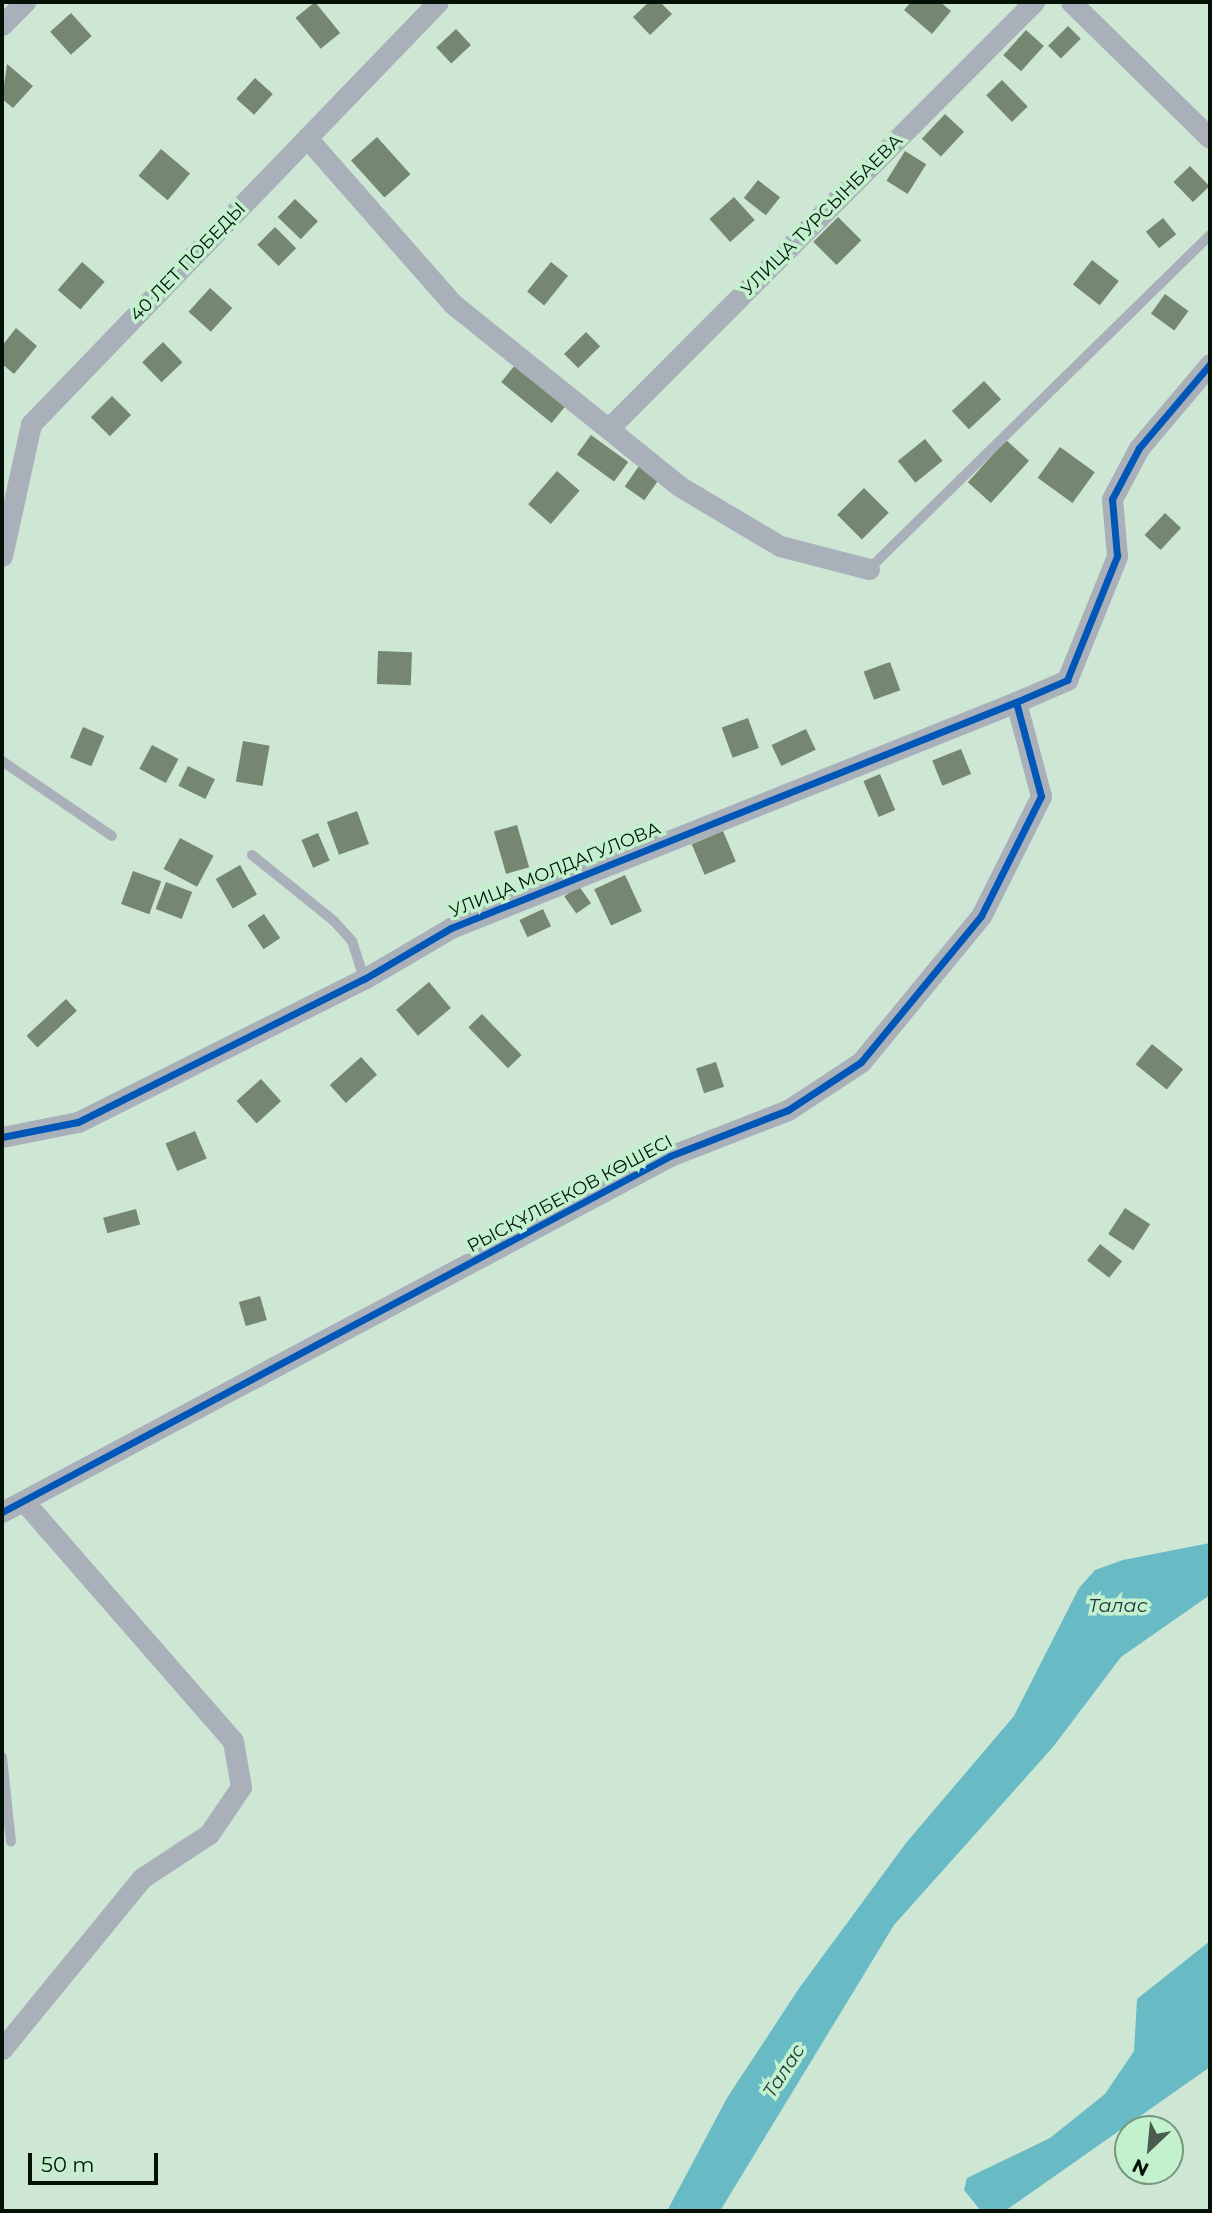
<!DOCTYPE html>
<html>
<head>
<meta charset="utf-8">
<style>
	body { margin:0 }
	#map { position:relative; width:1212px; height:2213px; overflow:hidden; background:#cee6d4; font-family:Montserrat,sans-serif }
	div>[style] { position:absolute }
	.water>* { inset:0; background:#68bbc4 }
	.building>* { inset:0; background:#758771; transform-origin:0 0 }
	.lane>* { height:10px; margin:-5px; padding:0 5px; transform-origin:5px; border-radius:5px; background:#a9b0b9 }
	.street>* { height:21px; margin:-10.5px; padding:0 10.5px; transform-origin:10.5px; border-radius:10.5px; background:#a9b0b9 }
	.cycleway>* { height:7px; margin:-3.5px; padding:0 3.5px; transform-origin:3.5px; border-radius:3.5px; background:#0057b8 }
	span { translate:-50% -50%; white-space:nowrap; text-align:center; line-height:1.15; -webkit-text-stroke:7px #c3f1ce; paint-order:stroke }
	.street-label { font-size:18px; color:#031106 }
	.water-label { font-size:19px; color:#223a3f; font-style:italic }
	.frame { position:absolute; inset:0; border:4px solid #031106; pointer-events:none }
	.north { position:absolute; left:1114px; top:2115px; width:70px; height:70px; box-sizing:border-box; background:#c3f1ce; border:2px solid #76977e; border-radius:50%; rotate:206deg; font-size:19px; font-weight:700; line-height:28px; text-align:center; color:#031106 }
	.north::after { content:''; display:block; margin:auto; width:24px; height:32px; background:#4a5c4e; clip-path:polygon(50% 0,100% 100%,50% 72%,0 100%) }
	.scale { position:absolute; left:28px; top:2153px; width:130px; height:32px; box-sizing:border-box; border:4px solid #031106; border-top:0; padding-left:9px; font-size:21px; line-height:24px; white-space:nowrap; color:#031106; -webkit-text-stroke:5px #c3f1ce; paint-order:stroke }
</style>
</head>
<body>
<div id="map">
	<div class="water">
		<div style="clip-path:polygon(1210px 1543px,1210px 1595px,1121px 1657px,1053px 1747px,894px 1925px,720px 2211px,667px 2211px,727px 2098px,800px 1987px,906px 1843px,1014px 1716px,1079px 1588px,1095px 1570px,1123px 1560px)"></div>
		<div style="clip-path:polygon(1210px 1941px,1210px 2067px,1005px 2211px,981px 2211px,964px 2190px,967px 2178px,1050px 2138px,1105px 2094px,1134px 2051px,1137px 1999px)"></div>
	</div>
	<div class="building">
		<div style="left:315px;top:2px;width:40px;height:25px;rotate:51deg"></div>
		<div style="clip-path:polygon(649px 2px,660px 2px,672px 14px,650px 35px,633px 17px)"></div>
		<div style="clip-path:polygon(911px 2px,940px 2px,951px 11px,932px 34px,904px 10px)"></div>
		<div style="left:71px;top:13px;width:31px;height:28px;rotate:48deg"></div>
		<div style="left:1068px;top:26px;width:18px;height:28px;rotate:45deg"></div>
		<div style="left:456px;top:29px;width:22px;height:27px;rotate:47deg"></div>
		<div style="left:1026px;top:30px;width:24px;height:34px;rotate:42deg"></div>
		<div style="clip-path:polygon(7px 64px,33px 86px,13px 108px,2px 99px)"></div>
		<div style="left:255px;top:78px;width:24px;height:28px;rotate:42deg"></div>
		<div style="left:1002px;top:80px;width:37px;height:22px;rotate:46deg"></div>
		<div style="left:945px;top:114px;width:26px;height:34px;rotate:43deg"></div>
		<div style="left:377px;top:137px;width:50px;height:35px;rotate:48deg"></div>
		<div style="left:161px;top:149px;width:38px;height:35px;rotate:40deg"></div>
		<div style="left:905px;top:151px;width:25px;height:35px;rotate:32deg"></div>
		<div style="left:1190px;top:166px;width:28px;height:23px;rotate:46deg"></div>
		<div style="left:758px;top:180px;width:28px;height:23px;rotate:38deg"></div>
		<div style="left:734px;top:197px;width:31px;height:33px;rotate:48deg"></div>
		<div style="left:295px;top:199px;width:32px;height:25px;rotate:44deg"></div>
		<div style="left:838px;top:217px;width:33px;height:35px;rotate:45deg"></div>
		<div style="left:1163px;top:218px;width:21px;height:22px;rotate:51deg"></div>
		<div style="left:275px;top:227px;width:30px;height:25px;rotate:45deg"></div>
		<div style="left:1092px;top:260px;width:34px;height:31px;rotate:38deg"></div>
		<div style="left:82px;top:262px;width:30px;height:37px;rotate:41deg"></div>
		<div style="left:551px;top:262px;width:22px;height:38px;rotate:39deg"></div>
		<div style="left:210px;top:288px;width:30px;height:32px;rotate:42deg"></div>
		<div style="left:1165px;top:294px;width:29px;height:24px;rotate:36deg"></div>
		<div style="clip-path:polygon(16px 328px,37px 346px,14px 374px,2px 364px,2px 346px)"></div>
		<div style="left:586px;top:332px;width:20px;height:31px;rotate:45deg"></div>
		<div style="left:163px;top:342px;width:28px;height:29px;rotate:46deg"></div>
		<div style="left:515px;top:365px;width:65px;height:22px;rotate:39deg"></div>
		<div style="left:984px;top:381px;width:25px;height:44px;rotate:47deg"></div>
		<div style="left:112px;top:396px;width:27px;height:30px;rotate:45deg"></div>
		<div style="left:591px;top:435px;width:46px;height:24px;rotate:36deg"></div>
		<div style="left:925px;top:439px;width:28px;height:35px;rotate:51deg"></div>
		<div style="left:1006px;top:440px;width:31px;height:57px;rotate:42deg"></div>
		<div style="left:1060px;top:447px;width:43px;height:38px;rotate:36deg"></div>
		<div style="left:639px;top:466px;width:24px;height:25px;rotate:35deg"></div>
		<div style="left:557px;top:471px;width:30px;height:44px;rotate:41deg"></div>
		<div style="left:864px;top:488px;width:35px;height:38px;rotate:45deg"></div>
		<div style="left:1165px;top:513px;width:22px;height:30px;rotate:43deg"></div>
		<div style="left:378px;top:651px;width:34px;height:33px;rotate:2deg"></div>
		<div style="left:890px;top:662px;width:30px;height:28px;rotate:70deg"></div>
		<div style="left:748px;top:718px;width:32px;height:28px;rotate:70deg"></div>
		<div style="left:83px;top:727px;width:23px;height:33px;rotate:23deg"></div>
		<div style="left:806px;top:729px;width:23px;height:38px;rotate:65deg"></div>
		<div style="left:243px;top:741px;width:27px;height:41px;rotate:10deg"></div>
		<div style="left:152px;top:745px;width:30px;height:27px;rotate:28deg"></div>
		<div style="left:961px;top:749px;width:27px;height:31px;rotate:68deg"></div>
		<div style="left:188px;top:766px;width:30px;height:22px;rotate:26deg"></div>
		<div style="left:880px;top:774px;width:39px;height:18px;rotate:67deg"></div>
		<div style="left:357px;top:811px;width:35px;height:32px;rotate:70deg"></div>
		<div style="left:517px;top:825px;width:44px;height:24px;rotate:74deg"></div>
		<div style="left:723px;top:831px;width:33px;height:34px;rotate:67deg"></div>
		<div style="left:318px;top:833px;width:30px;height:18px;rotate:67deg"></div>
		<div style="left:180px;top:838px;width:38px;height:35px;rotate:28deg"></div>
		<div style="left:240px;top:865px;width:34px;height:28px;rotate:60deg"></div>
		<div style="left:133px;top:871px;width:30px;height:35px;rotate:20deg"></div>
		<div style="left:625px;top:875px;width:40px;height:34px;rotate:65deg"></div>
		<div style="left:166px;top:882px;width:28px;height:29px;rotate:21deg"></div>
		<div style="left:579px;top:886px;width:21px;height:18px;rotate:55deg"></div>
		<div style="left:543px;top:909px;width:19px;height:26px;rotate:65deg"></div>
		<div style="left:264px;top:914px;width:29px;height:20px;rotate:56deg"></div>
		<div style="left:429px;top:982px;width:34px;height:43px;rotate:50deg"></div>
		<div style="left:66px;top:999px;width:16px;height:54px;rotate:47deg"></div>
		<div style="left:482px;top:1014px;width:57px;height:19px;rotate:46deg"></div>
		<div style="left:1152px;top:1044px;width:40px;height:26px;rotate:39deg"></div>
		<div style="left:361px;top:1057px;width:24px;height:42px;rotate:48deg"></div>
		<div style="left:716px;top:1062px;width:26px;height:21px;rotate:72deg"></div>
		<div style="left:261px;top:1079px;width:30px;height:33px;rotate:48deg"></div>
		<div style="left:195px;top:1131px;width:30px;height:32px;rotate:67deg"></div>
		<div style="left:1125px;top:1208px;width:30px;height:31px;rotate:33deg"></div>
		<div style="left:136px;top:1209px;width:16px;height:34px;rotate:75deg"></div>
		<div style="left:1100px;top:1244px;width:28px;height:21px;rotate:38deg"></div>
		<div style="left:260px;top:1296px;width:25px;height:22px;rotate:74deg"></div>
	</div>
	<div class="lane">
		<div style="left:869px;top:569px;width:477px;rotate:-44.4deg"></div>
		<div style="left:2px;top:761px;width:133px;rotate:34.3deg"></div>
		<div style="left:252px;top:855px;width:105px;rotate:38.8deg"></div>
		<div style="left:334px;top:921px;width:27px;rotate:48deg"></div>
		<div style="left:352px;top:941px;width:40px;rotate:72deg"></div>
		<div style="left:2px;top:1757px;width:85px;rotate:84deg"></div>
	</div>
	<div class="street">
		<div style="left:1071px;top:2px;width:194px;rotate:44.4deg"></div>
		<div style="left:2px;top:25px;width:33px;rotate:-45deg"></div>
		<div style="left:307px;top:138px;width:221px;rotate:48.7deg"></div>
		<div style="left:453px;top:304px;width:290px;rotate:38.8deg"></div>
		<div style="left:679px;top:486px;width:117px;rotate:30.7deg"></div>
		<div style="left:780px;top:546px;width:92px;rotate:14.5deg"></div>
		<div style="left:609px;top:428px;width:602px;rotate:-45.07deg"></div>
		<div style="left:2px;top:556px;width:135px;rotate:-77.6deg"></div>
		<div style="left:31px;top:424px;width:586px;rotate:-46.04deg"></div>
		<div style="left:2px;top:1137px;width:77px;rotate:-11.2deg"></div>
		<div style="left:78px;top:1122px;width:320px;rotate:-26.6deg"></div>
		<div style="left:364px;top:979px;width:101px;rotate:-30.4deg"></div>
		<div style="left:451px;top:928px;width:609px;rotate:-21.8deg"></div>
		<div style="left:2px;top:1512px;width:757px;rotate:-28.05deg"></div>
		<div style="left:670px;top:1156px;width:127px;rotate:-21.3deg"></div>
		<div style="left:788px;top:1110px;width:87px;rotate:-33.3deg"></div>
		<div style="left:861px;top:1062px;width:189px;rotate:-50.6deg"></div>
		<div style="left:981px;top:916px;width:134px;rotate:-63.4deg"></div>
		<div style="left:1041px;top:796px;width:97px;rotate:-104.9deg"></div>
		<div style="left:1016px;top:702px;width:56px;rotate:-23.3deg"></div>
		<div style="left:1067px;top:680px;width:134px;rotate:-68deg"></div>
		<div style="left:1117px;top:556px;width:57px;rotate:-95deg"></div>
		<div style="left:1112px;top:499px;width:58px;rotate:-62.1deg"></div>
		<div style="left:1139px;top:448px;width:110px;rotate:-49.8deg"></div>
		<div style="left:2px;top:2049px;width:221px;rotate:-50.7deg"></div>
		<div style="left:142px;top:1878px;width:80px;rotate:-33.3deg"></div>
		<div style="left:209px;top:1834px;width:57px;rotate:-55.8deg"></div>
		<div style="left:241px;top:1787px;width:47px;rotate:-99.9deg"></div>
		<div style="left:233px;top:1741px;width:318px;rotate:-131.1deg"></div>
	</div>
	<div class="cycleway">
		<div style="left:2px;top:1137px;width:77px;rotate:-11.2deg"></div>
		<div style="left:78px;top:1122px;width:320px;rotate:-26.6deg"></div>
		<div style="left:364px;top:979px;width:101px;rotate:-30.4deg"></div>
		<div style="left:451px;top:928px;width:609px;rotate:-21.8deg"></div>
		<div style="left:2px;top:1512px;width:757px;rotate:-28.05deg"></div>
		<div style="left:670px;top:1156px;width:127px;rotate:-21.3deg"></div>
		<div style="left:788px;top:1110px;width:87px;rotate:-33.3deg"></div>
		<div style="left:861px;top:1062px;width:189px;rotate:-50.6deg"></div>
		<div style="left:981px;top:916px;width:134px;rotate:-63.4deg"></div>
		<div style="left:1041px;top:796px;width:97px;rotate:-104.9deg"></div>
		<div style="left:1016px;top:702px;width:56px;rotate:-23.3deg"></div>
		<div style="left:1067px;top:680px;width:134px;rotate:-68deg"></div>
		<div style="left:1117px;top:556px;width:57px;rotate:-95deg"></div>
		<div style="left:1112px;top:499px;width:58px;rotate:-62.1deg"></div>
		<div style="left:1139px;top:448px;width:110px;rotate:-49.8deg"></div>
	</div>
	<div class="street-label">
		<span style="left:822px;top:215px;rotate:-45deg">УЛИЦА ТУРСЫНБАЕВА</span>
		<span style="left:188px;top:262px;rotate:-46deg">40 ЛЕТ ПОБЕДЫ</span>
		<span style="left:555px;top:870px;rotate:-22deg">УЛИЦА МОЛДАГУЛОВА</span>
		<span style="left:570px;top:1194px;rotate:-28deg">РЫСҚҰЛБЕКОВ КӨШЕСІ</span>
	</div>
	<div class="water-label">
		<span style="left:1118px;top:1606px">Талас</span>
		<span style="left:784px;top:2071px;rotate:-57deg">Талас</span>
	</div>
	<div class="frame"></div>
	<div class="north">N</div>
	<div class="scale">50 m</div>
</div>
</body>
</html>
